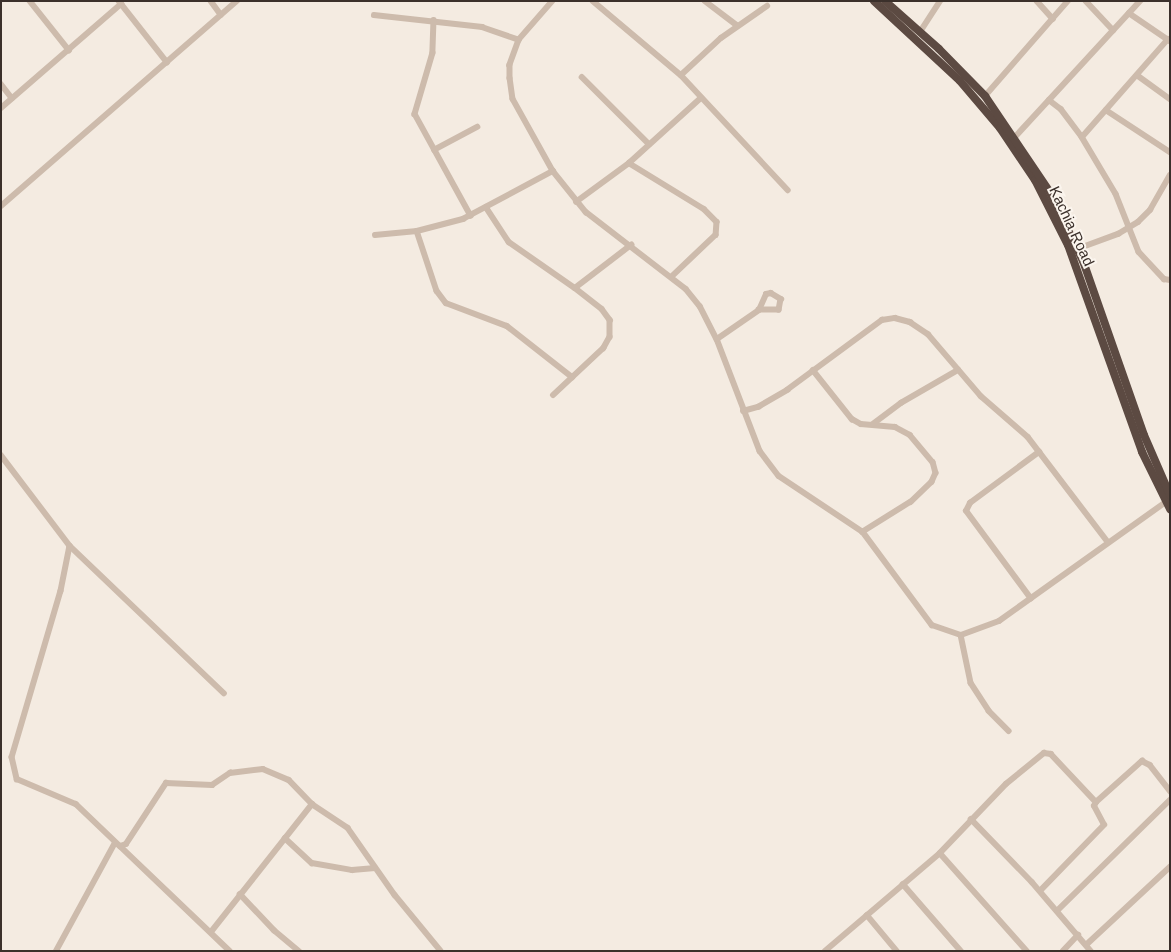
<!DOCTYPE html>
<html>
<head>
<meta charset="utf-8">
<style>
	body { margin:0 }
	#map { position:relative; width:1171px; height:952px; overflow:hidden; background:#f4ebe1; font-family:Helvetica,sans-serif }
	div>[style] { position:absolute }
	.minor>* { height:5.5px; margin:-2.75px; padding:0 2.75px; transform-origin:2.75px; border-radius:2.75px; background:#cdbbac }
	.highway>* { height:8px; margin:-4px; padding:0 4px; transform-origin:4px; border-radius:4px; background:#5c4a42 }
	span { translate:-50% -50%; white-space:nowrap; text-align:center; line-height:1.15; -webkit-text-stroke:4px #fbf5ee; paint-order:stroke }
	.street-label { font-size:15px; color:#3b302b }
	.frame { position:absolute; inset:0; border:2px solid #3b302b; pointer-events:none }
</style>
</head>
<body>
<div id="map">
	<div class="minor">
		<div style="left:30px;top:1px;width:63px;rotate:51.5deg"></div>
		<div style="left:119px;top:1px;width:78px;rotate:51.8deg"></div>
		<div style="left:211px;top:1px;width:17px;rotate:54deg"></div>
		<div style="left:553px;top:1px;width:52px;rotate:131.1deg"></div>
		<div style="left:519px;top:40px;width:27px;rotate:110deg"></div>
		<div style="left:510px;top:65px;width:13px;rotate:90deg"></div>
		<div style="left:510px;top:78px;width:21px;rotate:82deg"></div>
		<div style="left:513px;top:99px;width:82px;rotate:60.9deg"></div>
		<div style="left:553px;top:171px;width:53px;rotate:51.2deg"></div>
		<div style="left:586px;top:212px;width:126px;rotate:37.6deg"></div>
		<div style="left:686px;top:289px;width:22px;rotate:51deg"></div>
		<div style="left:700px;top:306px;width:37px;rotate:63deg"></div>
		<div style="left:717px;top:339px;width:120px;rotate:69deg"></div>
		<div style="left:760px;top:451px;width:31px;rotate:53deg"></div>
		<div style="left:779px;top:476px;width:101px;rotate:33.7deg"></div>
		<div style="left:863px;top:532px;width:116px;rotate:53.4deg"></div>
		<div style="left:932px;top:625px;width:31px;rotate:19deg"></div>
		<div style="left:961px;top:635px;width:40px;rotate:-20.2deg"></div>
		<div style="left:999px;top:621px;width:205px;rotate:-35.5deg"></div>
		<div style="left:593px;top:1px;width:115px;rotate:40.1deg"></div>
		<div style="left:681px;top:75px;width:157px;rotate:47.1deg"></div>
		<div style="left:705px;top:1px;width:41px;rotate:37.1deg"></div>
		<div style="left:1037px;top:1px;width:24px;rotate:48deg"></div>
		<div style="left:1086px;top:1px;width:40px;rotate:47deg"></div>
		<div style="left:1129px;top:13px;width:50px;rotate:34.3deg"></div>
		<div style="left:374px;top:15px;width:109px;rotate:6.3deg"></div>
		<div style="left:482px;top:27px;width:39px;rotate:19deg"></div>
		<div style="left:434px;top:20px;width:33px;rotate:92deg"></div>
		<div style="left:433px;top:53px;width:64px;rotate:106.4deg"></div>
		<div style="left:415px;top:114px;width:116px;rotate:61.2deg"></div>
		<div style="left:920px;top:32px;width:37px;rotate:-57deg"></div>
		<div style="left:681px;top:75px;width:54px;rotate:-42.8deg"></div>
		<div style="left:721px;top:38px;width:56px;rotate:-34.8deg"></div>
		<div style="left:1137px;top:75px;width:41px;rotate:36deg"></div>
		<div style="left:582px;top:77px;width:95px;rotate:45deg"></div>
		<div style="left:1px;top:84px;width:18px;rotate:52deg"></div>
		<div style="left:985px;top:96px;width:126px;rotate:-48.9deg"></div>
		<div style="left:1049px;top:100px;width:15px;rotate:37deg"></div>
		<div style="left:1061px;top:109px;width:35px;rotate:53deg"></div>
		<div style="left:1082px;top:137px;width:66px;rotate:59.2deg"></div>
		<div style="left:1116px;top:194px;width:62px;rotate:68.4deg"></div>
		<div style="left:1139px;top:252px;width:37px;rotate:47deg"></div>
		<div style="left:1164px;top:279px;width:6px;rotate:9deg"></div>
		<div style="left:1px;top:108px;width:159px;rotate:-40.9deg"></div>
		<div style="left:1106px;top:110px;width:77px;rotate:33.3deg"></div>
		<div style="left:1015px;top:137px;width:185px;rotate:-47.4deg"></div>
		<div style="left:1082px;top:137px;width:130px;rotate:-48.7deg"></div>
		<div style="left:434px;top:150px;width:49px;rotate:-28.1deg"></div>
		<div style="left:629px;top:163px;width:88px;rotate:31.5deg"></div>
		<div style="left:704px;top:209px;width:18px;rotate:45deg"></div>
		<div style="left:717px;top:222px;width:13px;rotate:94deg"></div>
		<div style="left:716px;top:235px;width:59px;rotate:136.4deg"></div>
		<div style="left:576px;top:202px;width:66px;rotate:-36.3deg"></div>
		<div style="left:629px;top:163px;width:97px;rotate:-42.1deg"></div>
		<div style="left:1px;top:206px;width:313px;rotate:-41deg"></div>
		<div style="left:486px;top:207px;width:42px;rotate:56.7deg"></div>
		<div style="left:509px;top:242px;width:80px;rotate:34.9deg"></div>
		<div style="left:575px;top:288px;width:34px;rotate:38deg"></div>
		<div style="left:602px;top:309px;width:14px;rotate:54deg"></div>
		<div style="left:610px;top:320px;width:17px;rotate:90deg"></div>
		<div style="left:610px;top:337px;width:13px;rotate:119deg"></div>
		<div style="left:604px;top:348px;width:69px;rotate:136.8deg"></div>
		<div style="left:417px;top:231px;width:63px;rotate:71.6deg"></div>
		<div style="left:437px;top:291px;width:15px;rotate:53deg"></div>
		<div style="left:446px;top:303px;width:65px;rotate:20.7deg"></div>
		<div style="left:507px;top:326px;width:83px;rotate:38.1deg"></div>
		<div style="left:375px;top:235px;width:42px;rotate:-5.4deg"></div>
		<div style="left:417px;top:231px;width:48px;rotate:-14.6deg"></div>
		<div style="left:463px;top:219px;width:102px;rotate:-28.1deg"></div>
		<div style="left:1077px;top:249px;width:44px;rotate:-20.1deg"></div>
		<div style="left:1118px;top:234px;width:23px;rotate:-31deg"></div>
		<div style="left:1138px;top:222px;width:17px;rotate:-45deg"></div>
		<div style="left:1150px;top:210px;width:40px;rotate:-60.3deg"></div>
		<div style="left:575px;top:288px;width:71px;rotate:-37.5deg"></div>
		<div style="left:717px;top:339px;width:51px;rotate:-34.6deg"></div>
		<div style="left:759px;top:310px;width:17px;rotate:-66deg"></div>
		<div style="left:766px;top:294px;width:5px;rotate:-11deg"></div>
		<div style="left:771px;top:293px;width:12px;rotate:31deg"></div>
		<div style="left:781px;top:299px;width:11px;rotate:100deg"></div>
		<div style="left:779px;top:310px;width:20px;rotate:180deg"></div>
		<div style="left:813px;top:370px;width:63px;rotate:51.5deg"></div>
		<div style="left:852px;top:419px;width:10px;rotate:29deg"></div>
		<div style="left:861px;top:424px;width:34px;rotate:5deg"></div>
		<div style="left:895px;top:427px;width:17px;rotate:28deg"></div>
		<div style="left:910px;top:435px;width:35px;rotate:50deg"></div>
		<div style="left:933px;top:462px;width:11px;rotate:75deg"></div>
		<div style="left:936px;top:473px;width:10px;rotate:114deg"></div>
		<div style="left:932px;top:482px;width:29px;rotate:136deg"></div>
		<div style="left:911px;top:502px;width:57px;rotate:148deg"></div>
		<div style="left:743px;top:411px;width:16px;rotate:-15deg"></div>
		<div style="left:758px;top:407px;width:34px;rotate:-30deg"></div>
		<div style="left:787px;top:390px;width:118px;rotate:-36.4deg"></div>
		<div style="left:882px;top:320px;width:13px;rotate:-9deg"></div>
		<div style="left:895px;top:318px;width:16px;rotate:15deg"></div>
		<div style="left:910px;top:322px;width:22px;rotate:34deg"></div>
		<div style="left:928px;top:334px;width:82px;rotate:49.5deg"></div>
		<div style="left:981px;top:396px;width:62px;rotate:41.1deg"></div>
		<div style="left:1028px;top:437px;width:132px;rotate:52.7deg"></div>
		<div style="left:873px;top:424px;width:35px;rotate:-37deg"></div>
		<div style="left:901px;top:403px;width:66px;rotate:-30.1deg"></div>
		<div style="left:1px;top:455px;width:114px;rotate:52.8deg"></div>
		<div style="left:70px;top:546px;width:46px;rotate:101.3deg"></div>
		<div style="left:61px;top:591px;width:173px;rotate:106.4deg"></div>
		<div style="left:12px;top:757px;width:23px;rotate:77deg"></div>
		<div style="left:17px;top:779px;width:64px;rotate:23deg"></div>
		<div style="left:76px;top:804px;width:61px;rotate:43.7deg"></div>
		<div style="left:120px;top:846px;width:6px;rotate:-18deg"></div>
		<div style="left:126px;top:844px;width:73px;rotate:-56.7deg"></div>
		<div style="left:166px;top:783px;width:46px;rotate:2.5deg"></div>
		<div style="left:212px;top:785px;width:22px;rotate:-34deg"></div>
		<div style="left:230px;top:773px;width:33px;rotate:-7deg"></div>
		<div style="left:263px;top:769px;width:28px;rotate:23deg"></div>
		<div style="left:289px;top:780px;width:33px;rotate:46deg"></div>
		<div style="left:312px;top:804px;width:43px;rotate:33.7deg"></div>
		<div style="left:348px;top:828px;width:82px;rotate:55deg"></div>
		<div style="left:395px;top:895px;width:72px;rotate:50.6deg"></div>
		<div style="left:70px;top:546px;width:213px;rotate:43.7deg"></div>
		<div style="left:1031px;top:599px;width:109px;rotate:-126.5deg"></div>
		<div style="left:966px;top:511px;width:9px;rotate:-63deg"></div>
		<div style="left:970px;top:503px;width:86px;rotate:-36.5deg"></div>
		<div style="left:961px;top:635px;width:49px;rotate:78.2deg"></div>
		<div style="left:971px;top:683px;width:33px;rotate:57deg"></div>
		<div style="left:989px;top:711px;width:28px;rotate:45deg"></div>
		<div style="left:971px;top:819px;width:88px;rotate:45.9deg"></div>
		<div style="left:1032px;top:882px;width:91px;rotate:49.5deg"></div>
		<div style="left:285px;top:838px;width:37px;rotate:43deg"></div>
		<div style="left:312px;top:863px;width:41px;rotate:9.9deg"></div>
		<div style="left:352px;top:870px;width:23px;rotate:-5deg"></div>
		<div style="left:120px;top:846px;width:152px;rotate:43.7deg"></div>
		<div style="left:940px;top:853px;width:131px;rotate:48.4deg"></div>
		<div style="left:903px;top:884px;width:89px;rotate:49.1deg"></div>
		<div style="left:1040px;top:891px;width:92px;rotate:-45.9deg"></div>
		<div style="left:1104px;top:825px;width:21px;rotate:-118deg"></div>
		<div style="left:1094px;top:806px;width:4px;rotate:-63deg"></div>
		<div style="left:240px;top:894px;width:50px;rotate:46.6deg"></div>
		<div style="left:274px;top:930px;width:33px;rotate:40deg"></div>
		<div style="left:1057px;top:911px;width:158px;rotate:-44.5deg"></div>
		<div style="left:867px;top:915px;width:47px;rotate:50.2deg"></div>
		<div style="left:211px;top:932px;width:163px;rotate:-51.7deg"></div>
		<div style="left:1086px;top:945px;width:115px;rotate:-42.9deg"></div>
		<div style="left:56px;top:951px;width:123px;rotate:-61.4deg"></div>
		<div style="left:825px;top:951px;width:151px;rotate:-40.4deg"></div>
		<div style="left:940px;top:853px;width:95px;rotate:-46.3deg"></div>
		<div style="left:1006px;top:784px;width:49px;rotate:-39.2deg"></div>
		<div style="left:1044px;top:753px;width:7px;rotate:8deg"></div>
		<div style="left:1051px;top:754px;width:66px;rotate:46.8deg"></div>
		<div style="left:1096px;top:802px;width:62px;rotate:-41.7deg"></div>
		<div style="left:1142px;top:761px;width:9px;rotate:27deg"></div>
		<div style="left:1150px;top:765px;width:33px;rotate:52deg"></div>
		<div style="left:1063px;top:951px;width:22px;rotate:-47deg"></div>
	</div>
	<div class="highway">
		<div style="left:874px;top:1px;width:117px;rotate:42.9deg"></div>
		<div style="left:960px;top:81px;width:62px;rotate:49.6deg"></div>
		<div style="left:1000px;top:128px;width:63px;rotate:56.1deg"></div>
		<div style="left:1035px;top:180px;width:73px;rotate:63.1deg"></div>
		<div style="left:1068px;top:245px;width:220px;rotate:70.3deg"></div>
		<div style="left:1142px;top:452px;width:64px;rotate:63.8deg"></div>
		<div style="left:885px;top:1px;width:72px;rotate:41.6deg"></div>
		<div style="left:939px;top:49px;width:66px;rotate:45.6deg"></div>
		<div style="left:985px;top:96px;width:115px;rotate:56deg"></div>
		<div style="left:1049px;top:191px;width:78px;rotate:64.1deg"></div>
		<div style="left:1083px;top:261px;width:184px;rotate:70.7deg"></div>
		<div style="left:1144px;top:435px;width:65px;rotate:66.6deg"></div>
	</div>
	<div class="street-label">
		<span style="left:1072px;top:226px;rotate:65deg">Kachia Road</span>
	</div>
	<div class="frame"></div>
</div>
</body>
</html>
